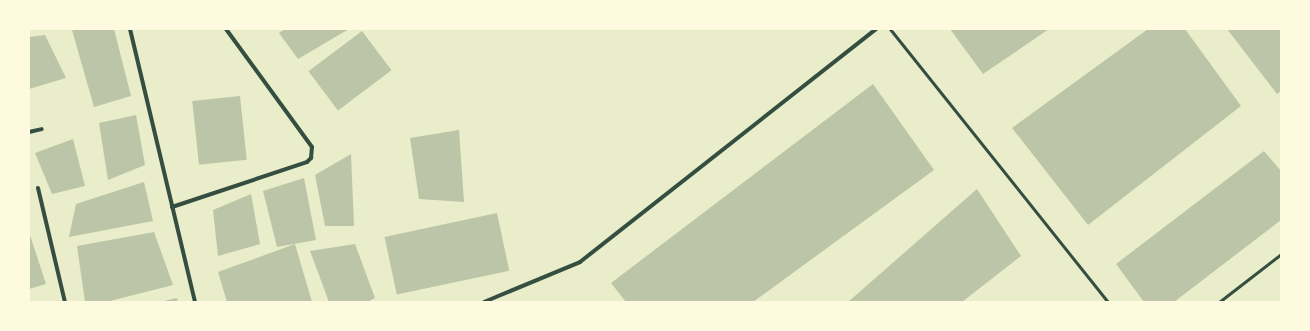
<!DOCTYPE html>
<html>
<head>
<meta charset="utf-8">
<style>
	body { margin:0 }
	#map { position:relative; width:1310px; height:331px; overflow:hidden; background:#e9edc9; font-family:"Titillium Web",sans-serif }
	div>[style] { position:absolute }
	.building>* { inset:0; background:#bcc5a7; transform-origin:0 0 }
	.service>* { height:3px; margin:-1.5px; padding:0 1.5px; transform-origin:1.5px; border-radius:1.5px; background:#344e41 }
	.minor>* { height:4px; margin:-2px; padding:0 2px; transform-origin:2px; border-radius:2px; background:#344e41 }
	span { translate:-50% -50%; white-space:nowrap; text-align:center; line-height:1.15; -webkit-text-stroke:3px #fefae0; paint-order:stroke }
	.frame { position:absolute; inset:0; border:30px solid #fefae0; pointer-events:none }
</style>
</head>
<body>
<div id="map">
	<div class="building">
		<div style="clip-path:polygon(79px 29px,114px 29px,131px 96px,94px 107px,72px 30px)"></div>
		<div style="clip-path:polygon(285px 29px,349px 29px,298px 59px,279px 33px)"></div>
		<div style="clip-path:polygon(950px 29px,1049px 29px,983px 74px)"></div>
		<div style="clip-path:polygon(1148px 29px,1185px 29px,1241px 106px,1088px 225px,1012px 128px)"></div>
		<div style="clip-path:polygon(1227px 29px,1280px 29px,1281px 91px,1277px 94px)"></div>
		<div style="left:362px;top:31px;width:49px;height:67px;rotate:53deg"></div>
		<div style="clip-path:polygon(45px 35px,66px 78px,29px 89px,29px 37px)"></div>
		<div style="clip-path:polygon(873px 84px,934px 170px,753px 302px,626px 302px,611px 283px)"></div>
		<div style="left:240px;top:96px;width:64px;height:48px;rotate:84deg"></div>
		<div style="clip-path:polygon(136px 115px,145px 165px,108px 180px,99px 123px)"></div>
		<div style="clip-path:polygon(459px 130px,464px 202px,419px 199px,410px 138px)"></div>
		<div style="clip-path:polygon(73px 139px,85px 186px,52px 194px,35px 153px)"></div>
		<div style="clip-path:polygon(1264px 151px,1281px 171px,1281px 220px,1174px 302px,1144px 302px,1116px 264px)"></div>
		<div style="clip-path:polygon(351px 154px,354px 226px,325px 226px,315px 175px)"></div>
		<div style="clip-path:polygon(304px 178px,316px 240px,277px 247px,263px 191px)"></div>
		<div style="clip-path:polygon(144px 182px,153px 221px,69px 237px,76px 204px)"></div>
		<div style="clip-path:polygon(977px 189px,1021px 256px,962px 302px,848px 302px)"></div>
		<div style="clip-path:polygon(251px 194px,260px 244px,218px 256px,213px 210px)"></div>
		<div style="left:497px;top:213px;width:59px;height:115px;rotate:78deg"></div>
		<div style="clip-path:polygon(29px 232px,46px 284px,29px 289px)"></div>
		<div style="clip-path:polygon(154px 232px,173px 285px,106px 302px,85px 302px,77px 246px)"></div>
		<div style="clip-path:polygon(295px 244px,312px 302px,227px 302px,218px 272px)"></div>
		<div style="clip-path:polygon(355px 244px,375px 298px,367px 302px,329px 302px,310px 251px)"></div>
		<div style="clip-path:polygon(177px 298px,178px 302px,164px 302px,164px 301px)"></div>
	</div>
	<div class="service">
		<div style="left:890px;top:29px;width:349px;rotate:51.4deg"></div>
		<div style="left:1219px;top:302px;width:78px;rotate:-37.7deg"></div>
	</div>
	<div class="minor">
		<div style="left:130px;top:29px;width:281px;rotate:76.6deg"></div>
		<div style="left:29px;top:132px;width:13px;rotate:-13deg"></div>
		<div style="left:38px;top:188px;width:117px;rotate:76.7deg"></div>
		<div style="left:172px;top:207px;width:142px;rotate:-18.4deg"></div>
		<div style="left:307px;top:162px;width:6px;rotate:-45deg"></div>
		<div style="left:311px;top:158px;width:11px;rotate:-85deg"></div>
		<div style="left:312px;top:147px;width:146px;rotate:-126.1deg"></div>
		<div style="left:484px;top:302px;width:104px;rotate:-22.6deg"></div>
		<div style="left:580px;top:262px;width:377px;rotate:-38.2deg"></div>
	</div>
	<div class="frame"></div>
</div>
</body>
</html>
